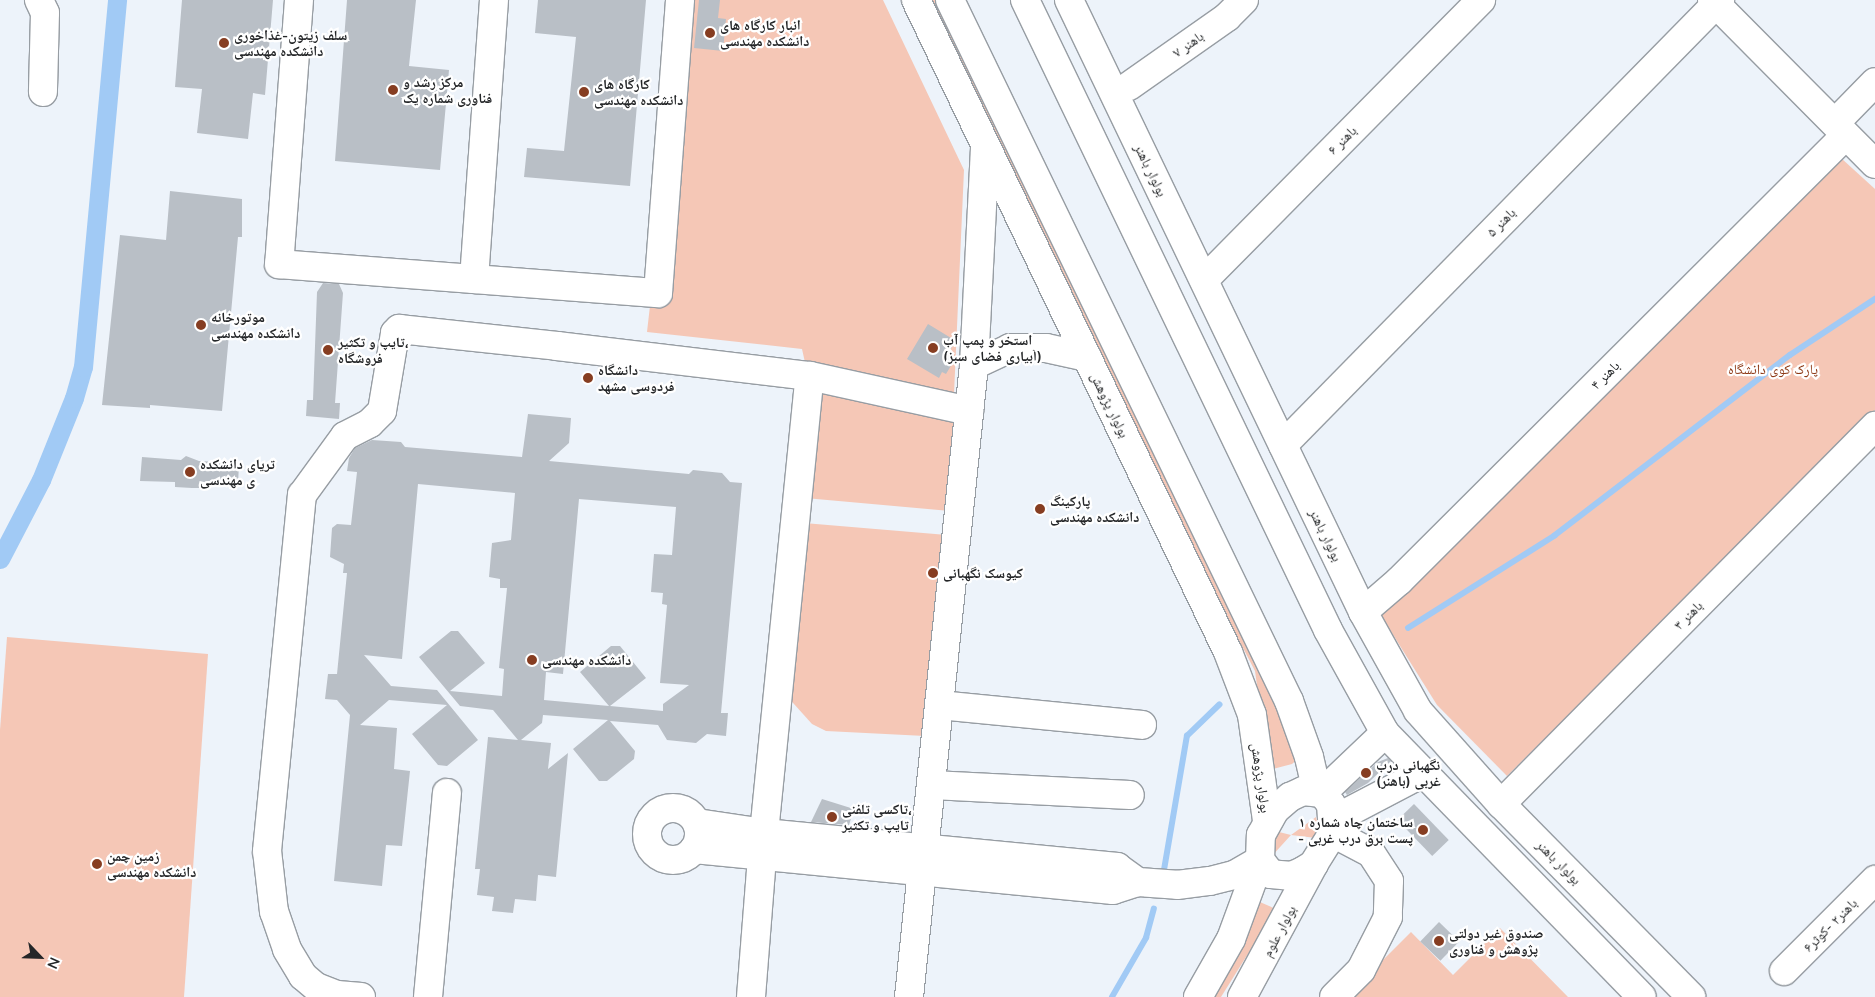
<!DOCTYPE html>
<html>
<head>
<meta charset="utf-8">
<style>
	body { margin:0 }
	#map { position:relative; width:1875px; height:997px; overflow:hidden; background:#edf3fa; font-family:Mulish,"Noto Naskh Arabic",sans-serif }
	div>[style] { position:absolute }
	.green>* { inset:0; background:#f5c7b6 }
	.stream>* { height:5.5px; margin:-2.75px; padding:0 2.75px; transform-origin:2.75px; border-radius:2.75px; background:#a1caf5 }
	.canal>* { height:19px; margin:-9.5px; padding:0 9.5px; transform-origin:9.5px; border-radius:9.5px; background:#a1caf5 }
	.building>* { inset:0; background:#b9bfc6; transform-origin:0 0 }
	.roads { filter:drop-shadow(1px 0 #979da3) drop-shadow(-1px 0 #979da3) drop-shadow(0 1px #979da3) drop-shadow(0 -1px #979da3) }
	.minor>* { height:28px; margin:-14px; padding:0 14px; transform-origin:14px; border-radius:14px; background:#fff }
	.minor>.ring { margin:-14px; padding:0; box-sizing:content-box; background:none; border:28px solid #fff; border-radius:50% }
	.dots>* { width:14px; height:14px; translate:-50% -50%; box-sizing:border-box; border:2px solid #fff; border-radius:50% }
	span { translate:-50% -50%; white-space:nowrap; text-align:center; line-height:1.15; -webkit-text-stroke:4.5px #fff; paint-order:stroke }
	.poi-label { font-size:14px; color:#242628; font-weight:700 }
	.left { translate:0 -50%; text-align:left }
	.right { translate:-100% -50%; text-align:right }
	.street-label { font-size:14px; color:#242628 }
	.park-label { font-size:14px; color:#8d3915 }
	.north { position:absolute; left:15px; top:932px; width:50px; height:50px; -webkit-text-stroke:4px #fff; paint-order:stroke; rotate:114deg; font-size:14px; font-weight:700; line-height:20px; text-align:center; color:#242628 }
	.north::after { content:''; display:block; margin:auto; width:18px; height:22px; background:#242628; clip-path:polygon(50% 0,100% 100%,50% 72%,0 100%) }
</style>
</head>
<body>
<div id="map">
	<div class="green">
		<div style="clip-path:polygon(685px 0,883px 0,964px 170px,954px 394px,806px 367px,802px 349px,647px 332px)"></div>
		<div style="clip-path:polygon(931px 0,943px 0,1302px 755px,1292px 764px,1269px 770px,1255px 671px,1202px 569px)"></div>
		<div style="clip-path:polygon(1841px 158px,1875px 189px,1875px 410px,1507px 776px,1437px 705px,1380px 614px)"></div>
		<div style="clip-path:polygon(817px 385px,957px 417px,950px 511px,805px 498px)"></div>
		<div style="clip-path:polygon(804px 523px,947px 535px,925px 736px,826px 731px,812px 724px,785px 694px)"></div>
		<div style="clip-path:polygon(7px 637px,208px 654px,184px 997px,0 997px,0 730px)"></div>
		<div style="clip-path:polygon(1316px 817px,1319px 829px,1316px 838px,1291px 835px,1271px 857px,1271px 830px,1291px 835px)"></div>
		<div style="clip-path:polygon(1253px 899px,1276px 909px,1221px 997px,1207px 997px)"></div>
		<div style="clip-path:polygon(1500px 928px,1568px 997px,1346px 997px,1411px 932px,1453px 975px)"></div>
	</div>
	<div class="stream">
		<div style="left:1408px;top:628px;width:173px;rotate:-32.2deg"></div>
		<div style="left:1554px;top:536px;width:297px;rotate:-37.5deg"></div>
		<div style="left:1790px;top:355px;width:102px;rotate:-33.4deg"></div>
		<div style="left:1163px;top:876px;width:142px;rotate:-80.3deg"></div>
		<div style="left:1187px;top:736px;width:45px;rotate:-44.1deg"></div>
		<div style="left:1112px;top:997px;width:68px;rotate:-60deg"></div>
		<div style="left:1146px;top:938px;width:30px;rotate:-75deg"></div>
	</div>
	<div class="canal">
		<div style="left:0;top:559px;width:89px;rotate:-62.6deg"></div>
		<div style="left:41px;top:480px;width:88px;rotate:-68.1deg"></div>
		<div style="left:74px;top:398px;width:32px;rotate:-74deg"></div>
		<div style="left:83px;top:367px;width:369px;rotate:-84.7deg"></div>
	</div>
	<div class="building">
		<div style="clip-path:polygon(182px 0,273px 0,265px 95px,253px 93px,248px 139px,197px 133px,202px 89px,175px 87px)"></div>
		<div style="clip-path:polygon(347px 0,416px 0,409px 66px,449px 70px,440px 170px,335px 161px)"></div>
		<div style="clip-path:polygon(538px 0,646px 0,630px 186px,524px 177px,527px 148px,564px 151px,576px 37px,535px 33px)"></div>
		<div style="clip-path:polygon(699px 0,720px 0,718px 18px,726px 19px,723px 51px,694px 48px)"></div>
		<div style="clip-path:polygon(170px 191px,242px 199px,242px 237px,238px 237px,222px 411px,150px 405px,150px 408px,102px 405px,120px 235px,166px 240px)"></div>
		<div style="clip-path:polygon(323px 283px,339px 284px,343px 293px,335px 403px,340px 403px,339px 419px,306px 416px,307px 400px,313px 400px,317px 292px)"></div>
		<div style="clip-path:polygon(928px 324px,956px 341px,947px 355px,955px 359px,946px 374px,942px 372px,939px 378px,907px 359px)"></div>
		<div style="clip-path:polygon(evenodd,528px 414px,571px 418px,569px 443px,549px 461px,689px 474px,693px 470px,722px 473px,730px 482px,742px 483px,721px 713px,728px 713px,726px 736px,707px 734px,696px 743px,667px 740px,658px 725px,610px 721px,635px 751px,634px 759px,607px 781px,599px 781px,573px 749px,608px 720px,543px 715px,542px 723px,521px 740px,551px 743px,548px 769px,568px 753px,556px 877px,538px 875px,536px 901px,515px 899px,513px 913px,492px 911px,494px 897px,477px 895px,480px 869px,475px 869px,488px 737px,518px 740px,493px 710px,460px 706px,419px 657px,451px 631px,458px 631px,485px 663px,450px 691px,502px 696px,504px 669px,499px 668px,507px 588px,500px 588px,500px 579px,489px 577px,492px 543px,511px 540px,515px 493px,418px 484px,402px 659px,364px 655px,391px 686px,437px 690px,478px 740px,447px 766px,438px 765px,412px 734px,447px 705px,389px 700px,360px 725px,397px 728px,394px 769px,410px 771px,402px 846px,386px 845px,382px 886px,334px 881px,350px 715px,337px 700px,325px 699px,328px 674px,337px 674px,347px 573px,343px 573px,344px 564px,330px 557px,332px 528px,337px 524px,351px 525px,357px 472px,347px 471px,349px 458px,355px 448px,372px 440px,401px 442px,405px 447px,522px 457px,528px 414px,579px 499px,676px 507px,672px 555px,654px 554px,651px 592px,663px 593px,662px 604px,667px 605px,660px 683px,689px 685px,663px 704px,663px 711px,610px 706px,646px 678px,620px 646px,611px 646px,580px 672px,609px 706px,544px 700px,546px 672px,563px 674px,579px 499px)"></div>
		<div style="clip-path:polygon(186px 456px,199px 461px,239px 463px,238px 485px,203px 484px,203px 488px,192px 488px,175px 487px,175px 482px,140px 481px,142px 457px,181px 460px)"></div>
		<div style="clip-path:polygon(1388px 758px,1391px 761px,1368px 783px,1347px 795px,1345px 792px,1378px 762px)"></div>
		<div style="clip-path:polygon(822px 799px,854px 809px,849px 825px,811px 822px)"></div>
		<div style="left:1414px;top:804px;width:50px;height:23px;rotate:46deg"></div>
		<div style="left:1439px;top:922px;width:28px;height:27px;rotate:44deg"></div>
	</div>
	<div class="roads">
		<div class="minor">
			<div style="left:39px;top:0;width:14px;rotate:65deg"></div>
			<div style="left:45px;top:13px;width:79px;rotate:91.5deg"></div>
			<div style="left:299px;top:0;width:265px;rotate:94.3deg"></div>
			<div style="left:279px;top:264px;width:380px;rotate:4.4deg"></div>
			<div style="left:658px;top:293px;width:294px;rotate:-85.7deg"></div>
			<div style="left:916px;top:0;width:723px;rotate:64.43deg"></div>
			<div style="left:1228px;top:652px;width:67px;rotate:69.1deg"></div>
			<div style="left:1252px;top:715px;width:107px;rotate:81.9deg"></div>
			<div style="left:950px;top:0;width:779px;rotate:64.19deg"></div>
			<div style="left:1289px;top:701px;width:59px;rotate:70.3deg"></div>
			<div style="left:1309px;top:757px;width:35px;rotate:77deg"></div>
			<div style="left:1025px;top:0;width:699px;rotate:64.31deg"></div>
			<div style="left:1328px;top:630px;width:118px;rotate:61deg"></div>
			<div style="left:1385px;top:733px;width:368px;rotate:45.8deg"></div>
			<div style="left:1069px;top:0;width:679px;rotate:64.34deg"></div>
			<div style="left:1363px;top:612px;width:113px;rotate:60.9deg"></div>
			<div style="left:1418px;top:711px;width:125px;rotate:48.3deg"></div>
			<div style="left:1501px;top:804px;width:271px;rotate:45.4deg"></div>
			<div style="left:1712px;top:0;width:231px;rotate:45.2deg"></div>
			<div style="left:1129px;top:86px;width:120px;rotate:-35.1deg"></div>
			<div style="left:1227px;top:17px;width:24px;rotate:-45deg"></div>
			<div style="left:1835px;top:123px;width:57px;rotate:-45.7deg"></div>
			<div style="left:474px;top:279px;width:280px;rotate:-85.9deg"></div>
			<div style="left:1204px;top:280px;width:394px;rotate:-45.3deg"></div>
			<div style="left:974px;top:365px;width:40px;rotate:-25deg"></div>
			<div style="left:1010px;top:348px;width:36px"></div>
			<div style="left:1046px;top:348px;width:42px;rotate:12.4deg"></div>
			<div style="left:1283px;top:445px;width:624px;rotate:-45.52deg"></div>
			<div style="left:1363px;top:612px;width:48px;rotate:-40.7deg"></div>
			<div style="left:1399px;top:581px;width:631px;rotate:-44.94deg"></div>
			<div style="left:939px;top:705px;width:204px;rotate:5.6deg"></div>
			<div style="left:932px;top:785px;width:198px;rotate:2.9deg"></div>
			<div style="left:1303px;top:791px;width:19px;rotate:6deg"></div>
			<div style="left:1322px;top:793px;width:14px;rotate:51deg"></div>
			<div style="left:1331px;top:804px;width:29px;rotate:86deg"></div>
			<div style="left:1333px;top:833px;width:36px;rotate:122deg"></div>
			<div style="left:1314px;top:864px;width:13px;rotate:148deg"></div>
			<div style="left:1303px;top:871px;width:12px;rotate:156deg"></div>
			<div style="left:1292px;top:876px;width:21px;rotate:-175deg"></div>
			<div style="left:1271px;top:874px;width:18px;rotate:-128deg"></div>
			<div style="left:1260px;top:860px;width:25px;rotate:-88deg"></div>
			<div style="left:1261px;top:835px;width:29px;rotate:-61deg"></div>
			<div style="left:1275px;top:810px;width:20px;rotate:-41deg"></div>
			<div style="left:1290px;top:797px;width:14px;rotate:-25deg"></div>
			<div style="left:1322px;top:793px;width:87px;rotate:-43.6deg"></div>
			<div style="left:1501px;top:804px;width:532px;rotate:-45.3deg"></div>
			<div class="ring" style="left:647px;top:808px;width:24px;height:24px"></div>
			<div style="left:1335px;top:819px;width:99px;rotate:-27.6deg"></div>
			<div style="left:697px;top:823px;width:68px;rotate:8.5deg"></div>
			<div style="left:764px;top:833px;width:355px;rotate:5.5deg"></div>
			<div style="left:1117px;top:867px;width:26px;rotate:36deg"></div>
			<div style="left:1333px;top:833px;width:43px;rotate:27.8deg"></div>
			<div style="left:1371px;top:853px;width:33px;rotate:57deg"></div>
			<div style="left:1389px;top:881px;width:36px;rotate:92deg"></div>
			<div style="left:1388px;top:917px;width:59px;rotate:117deg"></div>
			<div style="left:1361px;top:970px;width:38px;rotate:135deg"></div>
			<div style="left:694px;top:849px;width:421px;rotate:5.6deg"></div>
			<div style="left:1113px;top:890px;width:26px;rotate:-18deg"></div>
			<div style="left:1138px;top:882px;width:39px;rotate:4deg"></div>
			<div style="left:1177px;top:885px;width:33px;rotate:-7deg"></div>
			<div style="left:1210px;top:881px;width:25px;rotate:-14deg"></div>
			<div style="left:1234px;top:875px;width:30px;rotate:-30deg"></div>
			<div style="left:1784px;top:971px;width:129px;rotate:-45deg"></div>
			<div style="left:361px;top:997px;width:24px;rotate:-175deg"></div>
			<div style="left:337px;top:995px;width:22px;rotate:-159deg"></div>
			<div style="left:316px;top:987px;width:17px;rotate:-140deg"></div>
			<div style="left:303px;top:976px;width:31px;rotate:-121deg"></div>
			<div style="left:287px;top:949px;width:39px;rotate:-109deg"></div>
			<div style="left:274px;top:912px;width:61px;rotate:-96.5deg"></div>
			<div style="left:267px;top:851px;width:358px;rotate:-84.4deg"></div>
			<div style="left:302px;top:495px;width:73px;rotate:-53.9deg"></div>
			<div style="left:345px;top:436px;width:28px;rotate:-27deg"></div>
			<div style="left:370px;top:423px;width:17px;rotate:-45deg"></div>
			<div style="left:382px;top:411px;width:79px;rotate:-80.5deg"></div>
			<div style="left:395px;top:333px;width:6px;rotate:-45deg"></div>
			<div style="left:399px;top:329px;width:159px;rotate:6.1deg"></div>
			<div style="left:557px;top:346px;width:255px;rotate:6.8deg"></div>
			<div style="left:810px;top:376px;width:163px;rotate:12.4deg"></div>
			<div style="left:428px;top:997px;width:205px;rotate:-84.7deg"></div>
			<div style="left:751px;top:997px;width:165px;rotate:-85.5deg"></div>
			<div style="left:764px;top:833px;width:459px;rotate:-84.3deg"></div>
			<div style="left:909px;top:997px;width:635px;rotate:-84.13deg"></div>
			<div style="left:974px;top:365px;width:218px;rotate:-87.1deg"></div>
			<div style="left:1198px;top:997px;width:67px;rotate:-60.4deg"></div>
			<div style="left:1231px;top:939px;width:84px;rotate:-69.8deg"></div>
			<div style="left:1242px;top:997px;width:151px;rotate:-61.6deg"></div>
		</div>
	</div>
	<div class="dots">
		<div style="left:710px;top:33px;background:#863d21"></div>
		<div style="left:224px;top:43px;background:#863d21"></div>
		<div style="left:393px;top:90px;background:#863d21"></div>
		<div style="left:584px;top:92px;background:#863d21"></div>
		<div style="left:201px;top:325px;background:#863d21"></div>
		<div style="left:933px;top:348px;background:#863d21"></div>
		<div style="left:328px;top:350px;background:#863d21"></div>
		<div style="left:588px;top:378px;background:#863d21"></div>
		<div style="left:190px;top:472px;background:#863d21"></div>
		<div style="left:1040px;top:509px;background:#863d21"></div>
		<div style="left:933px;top:573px;background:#863d21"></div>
		<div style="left:532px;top:660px;background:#863d21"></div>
		<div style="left:1366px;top:773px;background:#863d21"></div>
		<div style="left:832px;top:817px;background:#863d21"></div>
		<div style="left:1423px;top:830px;background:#863d21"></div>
		<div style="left:97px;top:864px;background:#863d21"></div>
		<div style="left:1439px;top:941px;background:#863d21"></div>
	</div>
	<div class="poi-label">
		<span class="left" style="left:720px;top:33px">انبار کارگاه های<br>دانشکده مهندسی</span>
		<span class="left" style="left:234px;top:43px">سلف زیتون-غذاخوری<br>دانشکده مهندسی</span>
		<span class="left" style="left:403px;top:90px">مرکز رشد و<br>فناوری شماره یک</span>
		<span class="left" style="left:594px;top:92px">کارگاه های<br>دانشکده مهندسی</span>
		<span class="left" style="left:211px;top:325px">موتورخانه<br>دانشکده مهندسی</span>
		<span class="left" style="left:943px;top:348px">استخر و پمپ آب<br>(آبیاری فضای سبز)</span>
		<span class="left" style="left:338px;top:350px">تایپ و تکثیر،<br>فروشگاه</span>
		<span class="left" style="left:598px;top:378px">دانشگاه<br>فردوسی مشهد</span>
		<span class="left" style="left:200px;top:472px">تریای دانشکده<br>ی مهندسی</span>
		<span class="left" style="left:1050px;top:509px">پارکینگ<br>دانشکده مهندسی</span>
		<span class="left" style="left:943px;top:573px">کیوسک نگهبانی</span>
		<span class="left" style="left:542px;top:660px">دانشکده مهندسی</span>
		<span class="left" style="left:1376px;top:773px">نگهبانی درب<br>غربی (باهنر)</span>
		<span class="left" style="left:842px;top:817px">تاکسی تلفنی،<br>تایپ و تکثیر</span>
		<span class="right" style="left:1413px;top:830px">ساختمان چاه شماره ۱<br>- پست برق درب غربی</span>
		<span class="left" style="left:107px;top:864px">زمین چمن<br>دانشکده مهندسی</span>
		<span class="left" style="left:1449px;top:941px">صندوق غیر دولتی<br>پژوهش و فناوری</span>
	</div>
	<div class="street-label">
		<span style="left:1188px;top:44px;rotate:-35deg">باهنر ۷</span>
		<span style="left:1342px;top:140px;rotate:-45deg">باهنر ۶</span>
		<span style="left:1151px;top:170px;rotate:64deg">بولوار باهنر</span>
		<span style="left:1501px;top:222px;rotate:-45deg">باهنر ۵</span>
		<span style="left:1605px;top:375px;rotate:-45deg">باهنر ۴</span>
		<span style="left:1110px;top:405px;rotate:64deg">بولوار پژوهش</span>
		<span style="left:1326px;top:535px;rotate:64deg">بولوار باهنر</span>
		<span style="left:1688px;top:615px;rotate:-45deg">باهنر ۳</span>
		<span style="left:1261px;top:778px;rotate:82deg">بولوار پژوهش</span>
		<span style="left:1559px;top:862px;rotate:45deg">بولوار باهنر</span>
		<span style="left:1830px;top:925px;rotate:-45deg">باهنر۲ -کوثر۶</span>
		<span style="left:1279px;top:931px;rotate:-62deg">بولوار علوم</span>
	</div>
	<div class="park-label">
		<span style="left:1773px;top:369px">پارک کوی دانشگاه</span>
	</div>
	<div class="north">N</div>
</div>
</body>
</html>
